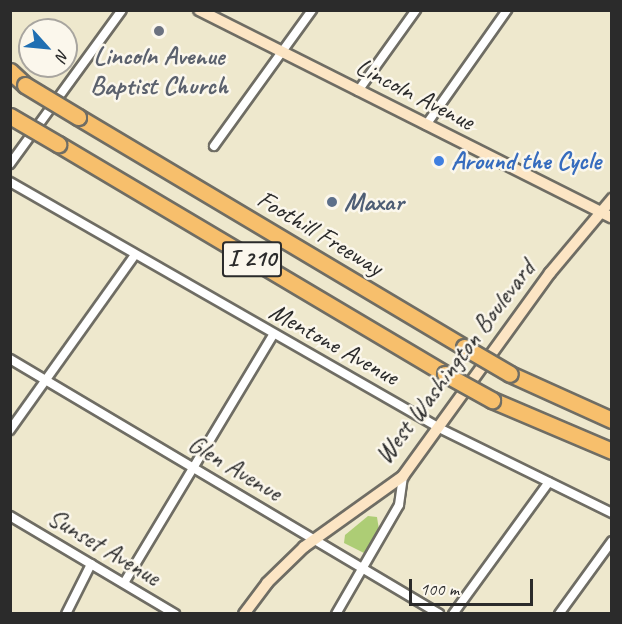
<!DOCTYPE html>
<html>
<head>
<meta charset="utf-8">
<style>
	body { margin:0 }
	#map { position:relative; width:622px; height:624px; overflow:hidden; background:#eee8cd; font-family:Caveat,sans-serif }
	div>[style] { position:absolute }
	.green>* { inset:0; background:#adcd75 }
	.roads { filter:drop-shadow(2px 0 #6f6d64) drop-shadow(-2px 0 #6f6d64) drop-shadow(0 2px #6f6d64) drop-shadow(0 -2px #6f6d64) }
	.street>* { height:8px; margin:-4px; padding:0 4px; transform-origin:4px; border-radius:4px; background:#fff }
	.secondary>* { height:10px; margin:-5px; padding:0 5px; transform-origin:5px; border-radius:5px; background:#fce5c4 }
	.highway>* { height:15px; margin:-7.5px; padding:0 7.5px; transform-origin:7.5px; border-radius:7.5px; background:#f7bf6c }
	.bridges { filter:drop-shadow(2px 0 #6f6d64) drop-shadow(-2px 0 #6f6d64) drop-shadow(0 2px #6f6d64) drop-shadow(0 -2px #6f6d64) }
	.highway-bridge>* { height:15px; margin:-7.5px; padding:0 7.5px; transform-origin:7.5px; border-radius:7.5px; background:#f7bf6c }
	.dots>* { width:16px; height:16px; translate:-50% -50%; box-sizing:border-box; border:3px solid #fbf7ec; border-radius:50% }
	span { translate:-50% -50%; white-space:nowrap; text-align:center; line-height:1.15; -webkit-text-stroke:5px #fbf7ec; paint-order:stroke }
	.shield-label span { padding:2px 4px; background:#fbf7ec; border:2px solid; border-radius:4px; -webkit-text-stroke-width:0 }
	.shield-label { font-size:24px; color:#2b2b2b; font-weight:700 }
	.worship-label { font-size:26px; color:#5b616d; font-weight:700 }
	.street-label { font-size:26px; color:#2b2b2b }
	.shop-label { font-size:26px; color:#366cbe; font-weight:700 }
	.left { translate:0 -50%; text-align:left }
	.service-label { font-size:26px; color:#4e5e75; font-weight:700 }
	.frame { position:absolute; inset:0; border:12px solid #2b2b2b; pointer-events:none }
	.north { position:absolute; left:18px; top:18px; width:60px; height:60px; box-sizing:border-box; background:#fbf7ec; border:2px solid #a8a59f; border-radius:50%; rotate:117deg; font-size:16px; font-weight:700; line-height:24px; text-align:center; color:#2b2b2b }
	.north::after { content:''; display:block; margin:auto; width:21px; height:27px; background:#1f6fb2; clip-path:polygon(50% 0,100% 100%,50% 72%,0 100%) }
	.scale { position:absolute; left:409px; top:579px; width:124px; height:27px; box-sizing:border-box; border:3px solid #2b2b2b; border-top:0; padding-left:8px; font-size:18px; line-height:21px; white-space:nowrap; color:#2b2b2b; -webkit-text-stroke:4px #fbf7ec; paint-order:stroke }
</style>
</head>
<body>
<div id="map">
	<div class="green">
		<div style="clip-path:polygon(368px 516px,377px 517px,379px 530px,364px 553px,344px 543px,345px 535px)"></div>
	</div>
	<div class="roads">
		<div class="street">
			<div style="left:358px;top:91px;width:100px;rotate:-54.4deg"></div>
			<div style="left:426px;top:125px;width:141px;rotate:-54.8deg"></div>
			<div style="left:214px;top:146px;width:168px;rotate:-54.2deg"></div>
			<div style="left:10px;top:164px;width:190px;rotate:-54deg"></div>
			<div style="left:10px;top:182px;width:495px;rotate:29.8deg"></div>
			<div style="left:439px;top:428px;width:193px;rotate:26.2deg"></div>
			<div style="left:10px;top:359px;width:499px;rotate:30.7deg"></div>
			<div style="left:10px;top:430px;width:215px;rotate:-54.5deg"></div>
			<div style="left:10px;top:516px;width:192px;rotate:30.7deg"></div>
			<div style="left:124px;top:583px;width:289px;rotate:-59deg"></div>
			<div style="left:66px;top:614px;width:56px;rotate:-63.4deg"></div>
			<div style="left:336px;top:614px;width:126px;rotate:-60deg"></div>
			<div style="left:399px;top:505px;width:29px;rotate:-82deg"></div>
			<div style="left:453px;top:614px;width:163px;rotate:-54deg"></div>
			<div style="left:559px;top:614px;width:90px;rotate:-54deg"></div>
		</div>
		<div class="secondary">
			<div style="left:199px;top:10px;width:462px;rotate:26.7deg"></div>
			<div style="left:244px;top:614px;width:39px;rotate:-53deg"></div>
			<div style="left:267px;top:583px;width:52px;rotate:-44.2deg"></div>
			<div style="left:304px;top:547px;width:122px;rotate:-35.6deg"></div>
			<div style="left:403px;top:476px;width:251px;rotate:-54.1deg"></div>
			<div style="left:550px;top:273px;width:97px;rotate:-50deg"></div>
		</div>
		<div class="highway">
			<div style="left:10px;top:71px;width:21px;rotate:43deg"></div>
			<div style="left:78px;top:117px;width:449px;rotate:30.8deg"></div>
			<div style="left:58px;top:144px;width:450px;rotate:30.7deg"></div>
			<div style="left:510px;top:374px;width:112px;rotate:24.3deg"></div>
			<div style="left:492px;top:400px;width:130px;rotate:23deg"></div>
		</div>
	</div>
	<div class="bridges">
		<div class="highway-bridge">
			<div style="left:25px;top:85px;width:62px;rotate:31.1deg"></div>
			<div style="left:10px;top:116px;width:56px;rotate:30.3deg"></div>
			<div style="left:464px;top:347px;width:53px;rotate:30.4deg"></div>
			<div style="left:445px;top:374px;width:54px;rotate:29deg"></div>
		</div>
	</div>
	<div class="dots">
		<div style="left:159px;top:31px;background:#6b7280"></div>
		<div style="left:439px;top:161px;background:#3f7fe0"></div>
		<div style="left:332px;top:202px;background:#5c6f8a"></div>
	</div>
	<div class="shield-label">
		<span style="left:252px;top:259px">I 210</span>
	</div>
	<div class="worship-label">
		<span style="left:159px;top:71px">Lincoln Avenue<br>Baptist Church</span>
	</div>
	<div class="street-label">
		<span style="left:415px;top:94px;rotate:27deg">Lincoln Avenue</span>
		<span style="left:320px;top:233px;rotate:31deg">Foothill Freeway</span>
		<span style="left:334px;top:344px;rotate:29deg">Mentone Avenue</span>
		<span style="left:455px;top:362px;rotate:-53deg">West Washington Boulevard</span>
		<span style="left:235px;top:468px;rotate:31deg">Glen Avenue</span>
		<span style="left:104px;top:547px;rotate:31deg">Sunset Avenue</span>
	</div>
	<div class="shop-label">
		<span class="left" style="left:451px;top:161px">Around the Cycle</span>
	</div>
	<div class="service-label">
		<span class="left" style="left:344px;top:202px">Maxar</span>
	</div>
	<div class="frame"></div>
	<div class="north">N</div>
	<div class="scale">100 m</div>
</div>
</body>
</html>
